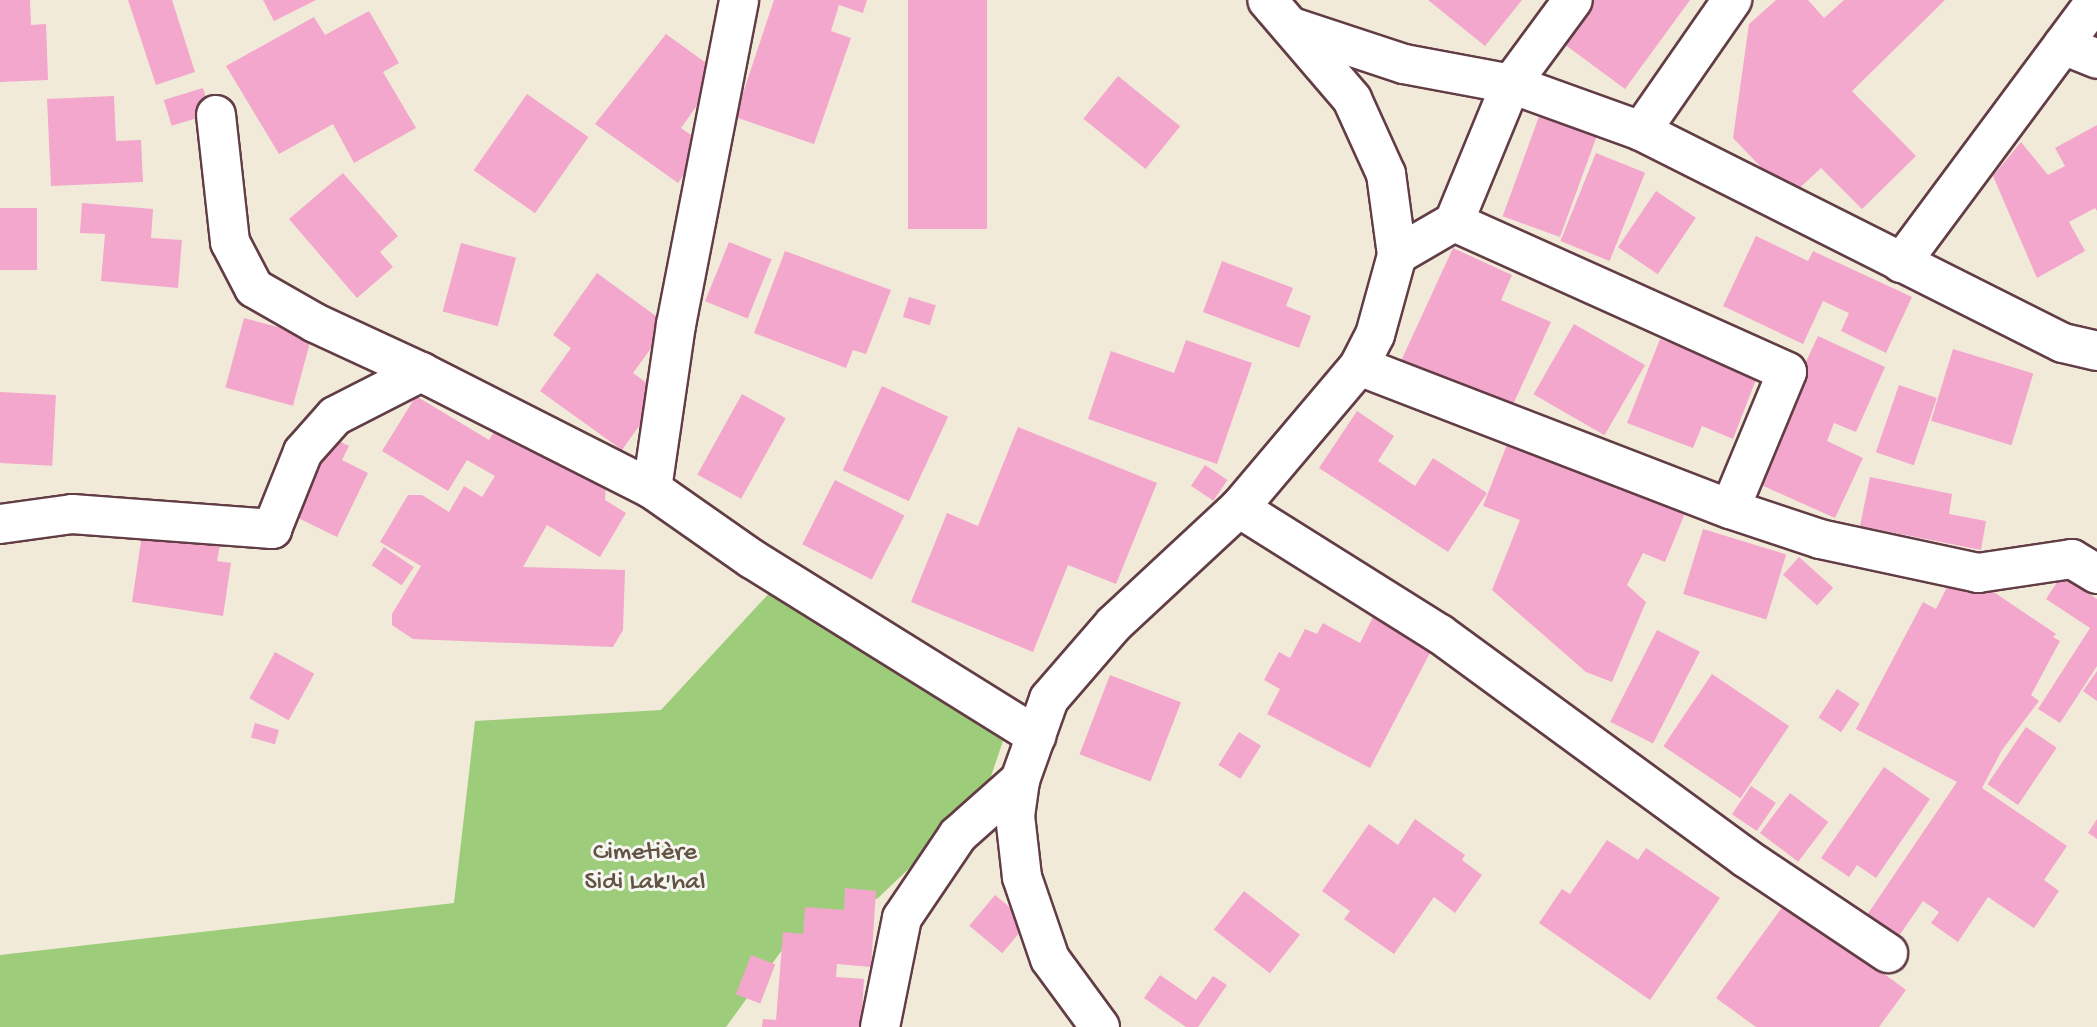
<!DOCTYPE html>
<html>
<head>
<meta charset="utf-8">
<style>
	body { margin:0 }
	#map { position:relative; width:2097px; height:1027px; overflow:hidden; background:#f2ead9; font-family:"Gochi Hand",sans-serif }
	div>[style] { position:absolute }
	.green>* { inset:0; background:#9dcc7a }
	.building>* { inset:0; background:#f3a7cd; transform-origin:0 0 }
	.roads { filter:drop-shadow(2px 0 #633d45) drop-shadow(-2px 0 #633d45) drop-shadow(0 2px #633d45) drop-shadow(0 -2px #633d45) }
	.minor>* { height:38px; margin:-19px; padding:0 19px; transform-origin:19px; border-radius:19px; background:#fff }
	.major>* { height:38px; margin:-19px; padding:0 19px; transform-origin:19px; border-radius:19px; background:#fff }
	span { translate:-50% -50%; white-space:nowrap; text-align:center; line-height:1.15; -webkit-text-stroke:6px #f6f6f2; paint-order:stroke }
	.park-label { font-size:26px; color:#635343 }
</style>
</head>
<body>
<div id="map">
	<div class="green">
		<div style="clip-path:polygon(775px 587px,1003px 741px,984px 797px,878px 898px,785px 946px,726px 1027px,0 1027px,0 955px,454px 903px,475px 721px,661px 710px)"></div>
	</div>
	<div class="building">
		<div style="clip-path:polygon(0 0,30px 0,31px 25px,46px 24px,48px 80px,0 82px)"></div>
		<div style="clip-path:polygon(128px 0,172px 0,195px 72px,156px 85px)"></div>
		<div style="clip-path:polygon(263px 0,316px 0,274px 21px)"></div>
		<div style="clip-path:polygon(774px 0,867px 0,863px 13px,839px 5px,831px 31px,851px 38px,814px 144px,735px 117px)"></div>
		<div style="left:908px;top:0;width:79px;height:229px"></div>
		<div style="clip-path:polygon(1428px 0,1522px 0,1485px 46px)"></div>
		<div style="clip-path:polygon(1591px 0,1690px 0,1625px 89px,1560px 41px)"></div>
		<div style="clip-path:polygon(1776px 0,1808px 0,1824px 18px,1844px 0,1945px 0,1852px 91px,1916px 156px,1862px 209px,1821px 168px,1790px 197px,1733px 138px,1749px 24px)"></div>
		<div style="clip-path:polygon(369px 11px,399px 63px,383px 72px,416px 128px,354px 163px,333px 124px,279px 154px,226px 66px,314px 17px,325px 35px)"></div>
		<div style="clip-path:polygon(666px 34px,720px 73px,681px 128px,705px 145px,678px 183px,595px 124px)"></div>
		<div style="left:1118px;top:76px;width:80px;height:55px;rotate:39deg"></div>
		<div style="left:203px;top:88px;width:27px;height:41px;rotate:73deg"></div>
		<div style="left:527px;top:94px;width:75px;height:93px;rotate:35deg"></div>
		<div style="clip-path:polygon(114px 96px,116px 141px,141px 140px,143px 182px,51px 186px,47px 99px)"></div>
		<div style="left:1541px;top:111px;width:61px;height:112px;rotate:20deg"></div>
		<div style="clip-path:polygon(2097px 125px,2097px 211px,2095px 208px,2069px 222px,2085px 251px,2037px 278px,1993px 176px,2021px 142px,2048px 175px,2065px 166px,2055px 148px)"></div>
		<div style="left:1596px;top:153px;width:53px;height:95px;rotate:22deg"></div>
		<div style="clip-path:polygon(343px 173px,398px 236px,380px 252px,393px 267px,357px 298px,289px 219px)"></div>
		<div style="left:1656px;top:191px;width:48px;height:68px;rotate:34deg"></div>
		<div style="clip-path:polygon(82px 203px,153px 209px,151px 238px,182px 240px,178px 288px,101px 281px,105px 234px,80px 233px)"></div>
		<div style="left:0;top:208px;width:37px;height:62px"></div>
		<div style="clip-path:polygon(1756px 236px,1808px 261px,1813px 251px,1912px 297px,1886px 353px,1841px 331px,1849px 313px,1823px 301px,1803px 344px,1723px 306px)"></div>
		<div style="left:729px;top:242px;width:46px;height:64px;rotate:22deg"></div>
		<div style="left:461px;top:243px;width:57px;height:71px;rotate:15deg"></div>
		<div style="clip-path:polygon(1453px 248px,1512px 275px,1501px 300px,1551px 322px,1510px 411px,1401px 361px)"></div>
		<div style="clip-path:polygon(785px 251px,891px 290px,866px 354px,853px 350px,846px 368px,754px 333px)"></div>
		<div style="clip-path:polygon(1222px 261px,1293px 288px,1286px 306px,1311px 316px,1299px 348px,1203px 312px)"></div>
		<div style="clip-path:polygon(597px 273px,668px 325px,633px 373px,662px 394px,622px 450px,540px 391px,571px 348px,553px 335px)"></div>
		<div style="left:909px;top:297px;width:28px;height:21px;rotate:17deg"></div>
		<div style="left:244px;top:318px;width:70px;height:72px;rotate:15deg"></div>
		<div style="left:1574px;top:324px;width:82px;height:81px;rotate:30deg"></div>
		<div style="clip-path:polygon(1818px 336px,1885px 367px,1856px 432px,1834px 423px,1827px 441px,1863px 458px,1835px 518px,1759px 484px,1795px 405px,1787px 402px)"></div>
		<div style="clip-path:polygon(1660px 339px,1757px 377px,1733px 439px,1702px 426px,1693px 448px,1627px 423px)"></div>
		<div style="clip-path:polygon(1186px 340px,1252px 363px,1217px 464px,1088px 419px,1111px 351px,1174px 373px)"></div>
		<div style="left:1953px;top:349px;width:84px;height:75px;rotate:17deg"></div>
		<div style="left:1899px;top:385px;width:40px;height:71px;rotate:19deg"></div>
		<div style="left:882px;top:386px;width:73px;height:93px;rotate:25deg"></div>
		<div style="left:0;top:392px;width:56px;height:71px;rotate:3deg"></div>
		<div style="left:742px;top:394px;width:50px;height:92px;rotate:29deg"></div>
		<div style="clip-path:polygon(416px 396px,489px 440px,501px 420px,606px 483px,605px 500px,626px 513px,600px 557px,547px 525px,523px 567px,625px 570px,623px 630px,613px 647px,413px 639px,392px 625px,392px 614px,421px 566px,380px 542px,408px 495px,422px 495px,449px 512px,464px 486px,482px 497px,495px 476px,467px 460px,448px 491px,382px 451px)"></div>
		<div style="clip-path:polygon(1357px 411px,1394px 436px,1378px 461px,1415px 486px,1433px 458px,1487px 493px,1448px 552px,1319px 468px)"></div>
		<div style="clip-path:polygon(1018px 427px,1157px 483px,1116px 584px,1068px 565px,1033px 652px,911px 602px,947px 513px,978px 526px)"></div>
		<div style="clip-path:polygon(327px 435px,349px 446px,342px 460px,368px 473px,337px 537px,288px 513px)"></div>
		<div style="clip-path:polygon(1508px 442px,1685px 513px,1665px 562px,1643px 553px,1627px 585px,1646px 602px,1612px 682px,1586px 672px,1492px 590px,1520px 520px,1483px 506px)"></div>
		<div style="left:1205px;top:465px;width:27px;height:25px;rotate:34deg"></div>
		<div style="clip-path:polygon(1870px 477px,1952px 494px,1949px 514px,1986px 521px,1981px 550px,1860px 526px)"></div>
		<div style="left:835px;top:480px;width:78px;height:72px;rotate:27deg"></div>
		<div style="clip-path:polygon(143px 528px,221px 540px,217px 561px,231px 563px,223px 616px,132px 602px)"></div>
		<div style="left:1703px;top:529px;width:87px;height:68px;rotate:17deg"></div>
		<div style="left:384px;top:547px;width:36px;height:22px;rotate:34deg"></div>
		<div style="left:1799px;top:557px;width:46px;height:24px;rotate:42deg"></div>
		<div style="clip-path:polygon(2061px 576px,2097px 599px,2097px 666px,2060px 723px,2038px 709px,2090px 628px,2046px 599px)"></div>
		<div style="clip-path:polygon(1976px 580px,2056px 634px,2053px 637px,2060px 641px,2031px 695px,2039px 701px,2002px 750px,1982px 788px,2067px 846px,2044px 880px,2059px 891px,2034px 928px,1988px 897px,1958px 942px,1931px 923px,1939px 912px,1923px 901px,1899px 936px,1867px 915px,1957px 782px,1856px 729px,1923px 602px,1936px 609px,1949px 583px,1968px 593px)"></div>
		<div style="clip-path:polygon(1373px 617px,1432px 649px,1370px 768px,1267px 714px,1280px 689px,1264px 680px,1279px 652px,1290px 658px,1305px 629px,1317px 634px,1323px 623px,1360px 643px)"></div>
		<div style="left:1657px;top:630px;width:48px;height:103px;rotate:27deg"></div>
		<div style="left:275px;top:652px;width:45px;height:53px;rotate:29deg"></div>
		<div style="clip-path:polygon(2097px 671px,2097px 701px,2083px 691px)"></div>
		<div style="left:1712px;top:674px;width:93px;height:87px;rotate:34deg"></div>
		<div style="left:1110px;top:675px;width:76px;height:85px;rotate:21deg"></div>
		<div style="left:1837px;top:689px;width:27px;height:34px;rotate:33deg"></div>
		<div style="left:255px;top:723px;width:25px;height:15px;rotate:16deg"></div>
		<div style="left:2026px;top:727px;width:37px;height:69px;rotate:34deg"></div>
		<div style="left:1239px;top:732px;width:26px;height:39px;rotate:32deg"></div>
		<div style="clip-path:polygon(1884px 767px,1930px 799px,1876px 878px,1857px 865px,1849px 877px,1821px 858px)"></div>
		<div style="left:1751px;top:786px;width:30px;height:34px;rotate:34deg"></div>
		<div style="left:1790px;top:793px;width:48px;height:50px;rotate:37deg"></div>
		<div style="clip-path:polygon(1415px 819px,1465px 855px,1462px 860px,1482px 875px,1455px 913px,1434px 897px,1394px 954px,1344px 919px,1350px 911px,1322px 891px,1369px 824px,1398px 845px)"></div>
		<div style="clip-path:polygon(2097px 819px,2097px 839px,2088px 833px)"></div>
		<div style="clip-path:polygon(1607px 840px,1638px 860px,1646px 848px,1720px 898px,1650px 1000px,1539px 923px,1562px 889px,1570px 894px)"></div>
		<div style="clip-path:polygon(845px 888px,876px 891px,871px 967px,837px 964px,836px 977px,864px 979px,861px 1027px,762px 1027px,763px 1019px,776px 1020px,783px 932px,803px 934px,805px 907px,844px 910px)"></div>
		<div style="left:1244px;top:891px;width:71px;height:49px;rotate:38deg"></div>
		<div style="left:995px;top:895px;width:43px;height:40px;rotate:40deg"></div>
		<div style="clip-path:polygon(1786px 902px,1906px 990px,1879px 1027px,1756px 1027px,1716px 998px)"></div>
		<div style="left:751px;top:955px;width:26px;height:42px;rotate:21deg"></div>
		<div style="clip-path:polygon(1160px 975px,1196px 1000px,1213px 976px,1227px 985px,1198px 1027px,1186px 1027px,1144px 998px)"></div>
	</div>
	<div class="roads">
		<div class="minor">
			<div style="left:1295px;top:28px;width:115px;rotate:18.3deg"></div>
			<div style="left:1404px;top:64px;width:109px;rotate:10.6deg"></div>
			<div style="left:1511px;top:84px;width:104px;rotate:-53.6deg"></div>
			<div style="left:2063px;top:45px;width:37px;rotate:22deg"></div>
			<div style="left:216px;top:115px;width:128px;rotate:83.7deg"></div>
			<div style="left:230px;top:242px;width:52px;rotate:62.4deg"></div>
			<div style="left:254px;top:288px;width:70px;rotate:29.8deg"></div>
			<div style="left:315px;top:323px;width:117px;rotate:24.8deg"></div>
			<div style="left:1641px;top:131px;width:160px;rotate:-55.2deg"></div>
			<div style="left:1454px;top:222px;width:149px;rotate:-67.6deg"></div>
			<div style="left:1511px;top:84px;width:138px;rotate:19.9deg"></div>
			<div style="left:1641px;top:131px;width:472px;rotate:26.7deg"></div>
			<div style="left:2063px;top:343px;width:35px;rotate:13deg"></div>
			<div style="left:1397px;top:255px;width:66px;rotate:-30.1deg"></div>
			<div style="left:1454px;top:222px;width:365px;rotate:24.2deg"></div>
			<div style="left:1787px;top:372px;width:148px;rotate:112.6deg"></div>
			<div style="left:1901px;top:263px;width:327px;rotate:-53.4deg"></div>
			<div style="left:1359px;top:366px;width:398px;rotate:21.1deg"></div>
			<div style="left:1730px;top:509px;width:95px;rotate:18.4deg"></div>
			<div style="left:1820px;top:539px;width:162px;rotate:12.1deg"></div>
			<div style="left:1978px;top:573px;width:95px;rotate:-8.5deg"></div>
			<div style="left:2072px;top:559px;width:29px;rotate:31deg"></div>
			<div style="left:652px;top:489px;width:166px;rotate:-81.7deg"></div>
			<div style="left:676px;top:325px;width:331px;rotate:-79deg"></div>
			<div style="left:1239px;top:508px;width:237px;rotate:32.1deg"></div>
			<div style="left:1440px;top:634px;width:379px;rotate:36.2deg"></div>
			<div style="left:1746px;top:858px;width:171px;rotate:33.8deg"></div>
			<div style="left:0;top:524px;width:73px;rotate:-7.9deg"></div>
			<div style="left:72px;top:514px;width:201px;rotate:4.3deg"></div>
			<div style="left:272px;top:529px;width:83px;rotate:-68.1deg"></div>
			<div style="left:303px;top:452px;width:48px;rotate:-48.4deg"></div>
			<div style="left:335px;top:416px;width:97px;rotate:-27.1deg"></div>
			<div style="left:421px;top:372px;width:259px;rotate:26.9deg"></div>
			<div style="left:652px;top:489px;width:122px;rotate:35deg"></div>
			<div style="left:752px;top:559px;width:335px;rotate:31.9deg"></div>
			<div style="left:880px;top:1027px;width:111px;rotate:-78.6deg"></div>
			<div style="left:902px;top:918px;width:100px;rotate:-56deg"></div>
			<div style="left:958px;top:835px;width:83px;rotate:-41.6deg"></div>
		</div>
		<div class="major">
			<div style="left:1100px;top:1027px;width:84px;rotate:-126.3deg"></div>
			<div style="left:1050px;top:959px;width:87px;rotate:-108.9deg"></div>
			<div style="left:1022px;top:877px;width:61px;rotate:-96.5deg"></div>
			<div style="left:1015px;top:816px;width:36px;rotate:-82deg"></div>
			<div style="left:1020px;top:780px;width:86px;rotate:-70.3deg"></div>
			<div style="left:1049px;top:699px;width:99px;rotate:-49.1deg"></div>
			<div style="left:1114px;top:624px;width:171px;rotate:-42.9deg"></div>
			<div style="left:1239px;top:508px;width:186px;rotate:-49.8deg"></div>
			<div style="left:1359px;top:366px;width:35px;rotate:-63deg"></div>
			<div style="left:1375px;top:335px;width:83px;rotate:-74.6deg"></div>
			<div style="left:1397px;top:255px;width:82px;rotate:-97.7deg"></div>
			<div style="left:1386px;top:174px;width:82px;rotate:-114.4deg"></div>
			<div style="left:1352px;top:99px;width:130px;rotate:-130.6deg"></div>
		</div>
	</div>
	<div class="park-label">
		<span style="left:645px;top:869px">Cimetière<br>Sidi Lak'hal</span>
	</div>
</div>
</body>
</html>
